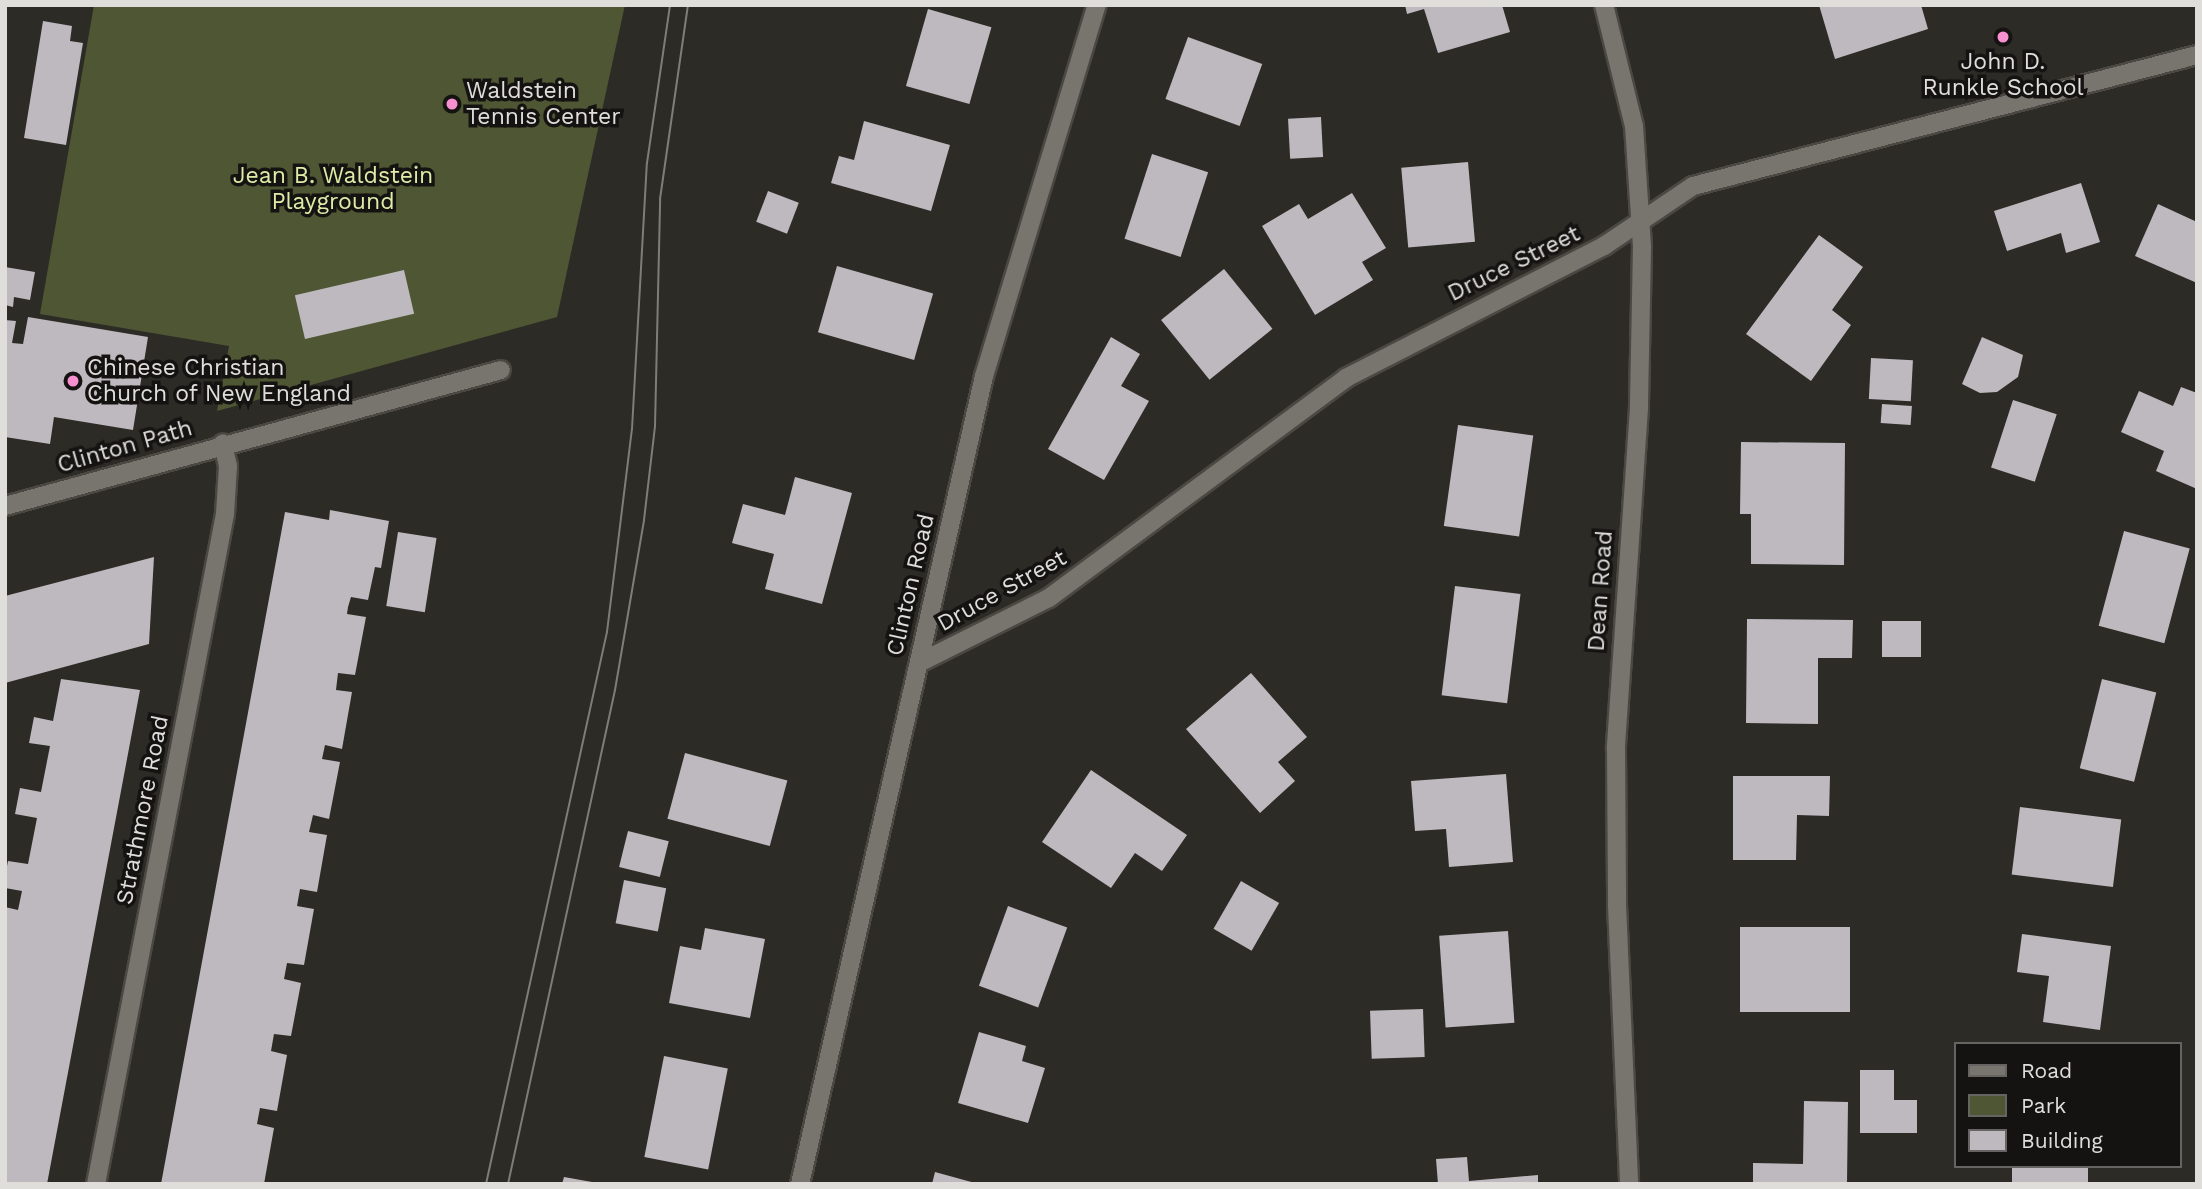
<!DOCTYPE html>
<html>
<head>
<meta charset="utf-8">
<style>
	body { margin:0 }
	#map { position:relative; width:2202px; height:1189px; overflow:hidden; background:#2d2b26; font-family:"Work Sans",sans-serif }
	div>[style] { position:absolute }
	.green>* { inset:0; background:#4f5633 }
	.building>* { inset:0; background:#bdb9bf; transform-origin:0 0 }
	.roads { filter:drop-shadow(2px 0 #4b4844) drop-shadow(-2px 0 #4b4844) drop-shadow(0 2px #4b4844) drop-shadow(0 -2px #4b4844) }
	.minor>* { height:18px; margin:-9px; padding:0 9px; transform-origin:9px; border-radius:9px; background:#78746e }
	.tertiary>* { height:18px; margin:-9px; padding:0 9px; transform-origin:9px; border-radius:9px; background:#78746e }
	.tram>* { height:2px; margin:-1px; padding:0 1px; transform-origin:1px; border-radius:1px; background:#7f7d79 }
	.dots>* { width:19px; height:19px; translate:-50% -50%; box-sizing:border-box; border:4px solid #151311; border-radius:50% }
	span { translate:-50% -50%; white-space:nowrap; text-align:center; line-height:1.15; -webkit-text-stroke:7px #151311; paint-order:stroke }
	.poi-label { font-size:23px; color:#e0dedb }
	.left { translate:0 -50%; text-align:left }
	.park-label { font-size:23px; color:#deeca7 }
	.street-label { font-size:23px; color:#e0dedb }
	.frame { position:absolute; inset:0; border:7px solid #e0dedb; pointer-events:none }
	.legend { position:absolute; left:1954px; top:1042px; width:228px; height:126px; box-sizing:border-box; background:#151311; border:2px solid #666462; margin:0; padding:9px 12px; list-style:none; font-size:21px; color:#e0dedb }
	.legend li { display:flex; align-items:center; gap:14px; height:35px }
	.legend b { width:35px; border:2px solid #666462 }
</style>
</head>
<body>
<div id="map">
	<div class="green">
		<div style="clip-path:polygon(94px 5px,625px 5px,557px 317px,217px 411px,229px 346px,40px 314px)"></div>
	</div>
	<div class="building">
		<div style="clip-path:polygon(1405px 5px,1502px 5px,1510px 32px,1438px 53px,1424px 9px,1407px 14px)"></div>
		<div style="clip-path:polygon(1819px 5px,1921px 5px,1928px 29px,1835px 59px)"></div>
		<div style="left:928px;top:9px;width:66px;height:80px;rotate:16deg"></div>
		<div style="clip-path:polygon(43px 21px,72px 26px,70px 41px,83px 43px,66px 145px,24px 138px)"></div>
		<div style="left:1188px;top:37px;width:79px;height:66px;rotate:20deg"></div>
		<div style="left:1321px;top:117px;width:40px;height:33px;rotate:87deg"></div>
		<div style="clip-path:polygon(864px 121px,950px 145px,931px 211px,831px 183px,839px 156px,854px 160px)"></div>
		<div style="left:1152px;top:154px;width:59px;height:89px;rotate:18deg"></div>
		<div style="left:1468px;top:162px;width:80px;height:67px;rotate:85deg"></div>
		<div style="clip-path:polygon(2081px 183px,2100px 242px,2066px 253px,2061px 233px,2007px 251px,1994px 211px)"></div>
		<div style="left:768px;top:191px;width:33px;height:33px;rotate:21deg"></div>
		<div style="clip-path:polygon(1352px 193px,1386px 248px,1362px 262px,1373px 280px,1315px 315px,1262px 226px,1299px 204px,1308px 219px)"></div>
		<div style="clip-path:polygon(2158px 204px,2197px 222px,2197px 283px,2135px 256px)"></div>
		<div style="clip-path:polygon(1819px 235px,1863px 267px,1832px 310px,1851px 325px,1811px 381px,1746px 334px)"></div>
		<div style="left:837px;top:266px;width:100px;height:69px;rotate:16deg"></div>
		<div style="clip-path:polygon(5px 267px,35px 272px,30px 300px,14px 297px,13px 307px,5px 305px)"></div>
		<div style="left:1224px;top:269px;width:77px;height:81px;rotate:51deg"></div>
		<div style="left:404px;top:270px;width:45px;height:112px;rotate:77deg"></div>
		<div style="clip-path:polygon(28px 317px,148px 337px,133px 430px,54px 417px,50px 444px,5px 437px,5px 320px,16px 321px,12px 343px,23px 344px)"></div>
		<div style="clip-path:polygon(1111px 337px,1140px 354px,1121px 386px,1149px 401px,1104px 480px,1048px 449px)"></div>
		<div style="clip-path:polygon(1982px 337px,2023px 355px,2018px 377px,1997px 392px,1980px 393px,1962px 384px)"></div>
		<div style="left:1871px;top:358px;width:42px;height:41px;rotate:3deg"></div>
		<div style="clip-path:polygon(2181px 387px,2197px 393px,2197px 489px,2156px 471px,2164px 451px,2121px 432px,2139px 391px,2173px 406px)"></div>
		<div style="left:2013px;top:400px;width:46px;height:71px;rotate:18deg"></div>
		<div style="left:1882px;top:404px;width:30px;height:19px;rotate:4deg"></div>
		<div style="left:1458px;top:425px;width:76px;height:102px;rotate:8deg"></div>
		<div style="clip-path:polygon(1741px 442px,1845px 443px,1844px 565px,1751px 564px,1751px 514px,1740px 514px)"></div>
		<div style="clip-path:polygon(795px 477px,852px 493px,822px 604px,765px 589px,774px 554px,732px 543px,743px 504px,785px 515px)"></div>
		<div style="clip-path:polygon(330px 510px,389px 521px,381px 568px,375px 567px,368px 600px,351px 597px,348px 607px,347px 614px,366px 617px,355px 675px,338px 673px,336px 690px,352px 692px,342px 749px,325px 745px,322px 759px,340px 762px,329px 819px,313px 815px,309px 832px,327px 835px,317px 892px,300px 889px,297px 906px,314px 909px,304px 965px,287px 963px,284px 979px,301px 983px,291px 1036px,274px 1034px,271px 1051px,287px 1055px,277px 1111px,260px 1108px,257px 1124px,274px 1128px,264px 1184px,161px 1184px,285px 512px,329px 520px)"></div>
		<div style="left:2124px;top:531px;width:68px;height:98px;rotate:15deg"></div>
		<div style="left:398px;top:532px;width:39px;height:75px;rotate:9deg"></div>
		<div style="clip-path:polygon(154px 557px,149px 644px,5px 683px,5px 596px)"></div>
		<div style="left:1455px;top:586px;width:66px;height:110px;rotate:7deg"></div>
		<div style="clip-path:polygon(1747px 619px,1853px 620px,1852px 658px,1818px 658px,1818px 724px,1746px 723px)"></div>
		<div style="left:1882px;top:621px;width:39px;height:36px"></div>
		<div style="clip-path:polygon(1251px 673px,1307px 737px,1278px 762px,1295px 781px,1260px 813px,1186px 729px)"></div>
		<div style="clip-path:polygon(61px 679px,140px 690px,47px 1184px,5px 1184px,5px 907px,18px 910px,22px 891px,5px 888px,5px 876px,8px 861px,28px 864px,37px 818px,15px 814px,20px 788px,41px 792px,50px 746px,29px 743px,34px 717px,53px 721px)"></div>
		<div style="left:2102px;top:679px;width:56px;height:92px;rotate:14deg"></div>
		<div style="left:685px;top:753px;width:106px;height:68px;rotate:15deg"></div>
		<div style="clip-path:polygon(1091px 770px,1187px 835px,1162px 871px,1135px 853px,1111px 888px,1042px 842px)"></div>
		<div style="clip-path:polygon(1506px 774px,1513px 862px,1449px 867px,1446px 829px,1415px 831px,1411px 781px)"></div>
		<div style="clip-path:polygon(1733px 776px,1830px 776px,1829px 816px,1797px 815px,1796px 860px,1733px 860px)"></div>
		<div style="left:2020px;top:807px;width:102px;height:68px;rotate:7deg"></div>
		<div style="left:628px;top:831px;width:42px;height:37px;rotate:14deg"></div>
		<div style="left:624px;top:880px;width:43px;height:44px;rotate:11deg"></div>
		<div style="left:1241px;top:881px;width:44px;height:55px;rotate:30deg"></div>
		<div style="left:1008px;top:906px;width:63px;height:85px;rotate:20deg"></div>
		<div style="left:1740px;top:927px;width:110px;height:85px"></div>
		<div style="clip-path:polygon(705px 928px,765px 939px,750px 1018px,669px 1003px,680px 946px,701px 950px)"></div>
		<div style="left:1508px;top:931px;width:92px;height:69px;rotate:86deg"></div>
		<div style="clip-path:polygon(2022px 934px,2111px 946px,2100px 1030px,2043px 1022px,2049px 976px,2017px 972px)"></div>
		<div style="left:1423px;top:1009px;width:48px;height:53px;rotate:88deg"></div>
		<div style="clip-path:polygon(979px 1032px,1026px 1046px,1022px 1061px,1045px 1068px,1028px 1123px,958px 1103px)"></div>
		<div style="left:664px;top:1056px;width:65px;height:103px;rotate:11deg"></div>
		<div style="clip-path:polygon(1860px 1070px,1894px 1070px,1894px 1100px,1917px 1100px,1917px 1133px,1860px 1133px)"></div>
		<div style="clip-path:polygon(1804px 1101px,1848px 1102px,1847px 1184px,1753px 1184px,1753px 1163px,1803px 1164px)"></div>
		<div style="clip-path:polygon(1467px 1157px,1469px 1181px,1538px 1175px,1538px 1184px,1438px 1184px,1436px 1159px)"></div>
		<div style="left:2012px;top:1166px;width:76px;height:18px"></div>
		<div style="clip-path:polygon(935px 1172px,975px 1183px,975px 1184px,932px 1184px)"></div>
		<div style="clip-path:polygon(564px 1177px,592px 1182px,591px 1184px,562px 1184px)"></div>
	</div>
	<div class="roads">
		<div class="minor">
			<div style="left:5px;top:506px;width:514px;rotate:-15.33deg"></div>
			<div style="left:919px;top:663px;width:145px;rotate:-26.6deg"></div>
			<div style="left:1049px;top:598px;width:370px;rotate:-36.5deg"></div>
			<div style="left:1346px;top:378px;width:290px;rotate:-27.1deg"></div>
			<div style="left:1604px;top:246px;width:107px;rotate:-34deg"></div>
			<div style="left:1693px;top:186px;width:521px;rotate:-14.57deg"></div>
			<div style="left:96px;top:1184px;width:682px;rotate:-79.1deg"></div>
			<div style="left:225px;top:514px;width:48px;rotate:-86.4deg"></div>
			<div style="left:228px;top:466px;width:23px;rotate:-103deg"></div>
		</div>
		<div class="tertiary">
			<div style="left:1604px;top:5px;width:125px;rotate:76.1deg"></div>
			<div style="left:1634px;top:126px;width:121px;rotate:86.2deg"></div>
			<div style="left:1642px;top:247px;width:161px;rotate:91.1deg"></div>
			<div style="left:1639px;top:408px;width:342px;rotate:93.9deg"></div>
			<div style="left:1616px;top:749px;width:156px;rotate:89.6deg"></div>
			<div style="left:1617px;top:905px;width:279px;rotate:87.5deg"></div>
			<div style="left:800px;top:1184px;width:829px;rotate:-77.17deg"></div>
			<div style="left:984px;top:376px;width:388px;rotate:-73.1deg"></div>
		</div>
	</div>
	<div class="tram">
		<div style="left:486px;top:1184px;width:565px;rotate:-77.64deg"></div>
		<div style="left:607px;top:632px;width:205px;rotate:-83deg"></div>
		<div style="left:632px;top:429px;width:266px;rotate:-86.8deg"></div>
		<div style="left:647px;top:163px;width:160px;rotate:-81.7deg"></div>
		<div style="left:508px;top:1184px;width:505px;rotate:-77.78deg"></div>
		<div style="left:615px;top:690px;width:172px;rotate:-80.3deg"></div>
		<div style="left:644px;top:520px;width:95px;rotate:-83.3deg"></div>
		<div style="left:655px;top:426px;width:227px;rotate:-88.7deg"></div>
		<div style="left:660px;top:199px;width:196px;rotate:-81.8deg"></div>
	</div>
	<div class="dots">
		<div style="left:2003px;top:37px;background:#f790cf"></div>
		<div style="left:452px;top:104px;background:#f790cf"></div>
		<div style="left:73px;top:381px;background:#f790cf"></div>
	</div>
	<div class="poi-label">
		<span style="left:2003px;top:75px">John D.<br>Runkle School</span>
		<span class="left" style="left:466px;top:104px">Waldstein<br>Tennis Center</span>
		<span class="left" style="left:87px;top:381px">Chinese Christian<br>Church of New England</span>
	</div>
	<div class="park-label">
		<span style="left:333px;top:189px">Jean B. Waldstein<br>Playground</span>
	</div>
	<div class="street-label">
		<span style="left:1514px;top:264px;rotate:-26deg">Druce Street</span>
		<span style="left:125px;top:447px;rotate:-16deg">Clinton Path</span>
		<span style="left:911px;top:585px;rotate:-77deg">Clinton Road</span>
		<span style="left:1002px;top:591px;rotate:-29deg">Druce Street</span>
		<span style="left:1601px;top:591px;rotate:-86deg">Dean Road</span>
		<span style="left:143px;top:810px;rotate:-79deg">Strathmore Road</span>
	</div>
	<div class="frame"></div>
	<ul class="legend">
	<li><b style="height:9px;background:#78746e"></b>Road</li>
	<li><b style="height:19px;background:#4f5633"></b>Park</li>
	<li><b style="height:19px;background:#bdb9bf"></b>Building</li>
	</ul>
</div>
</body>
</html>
